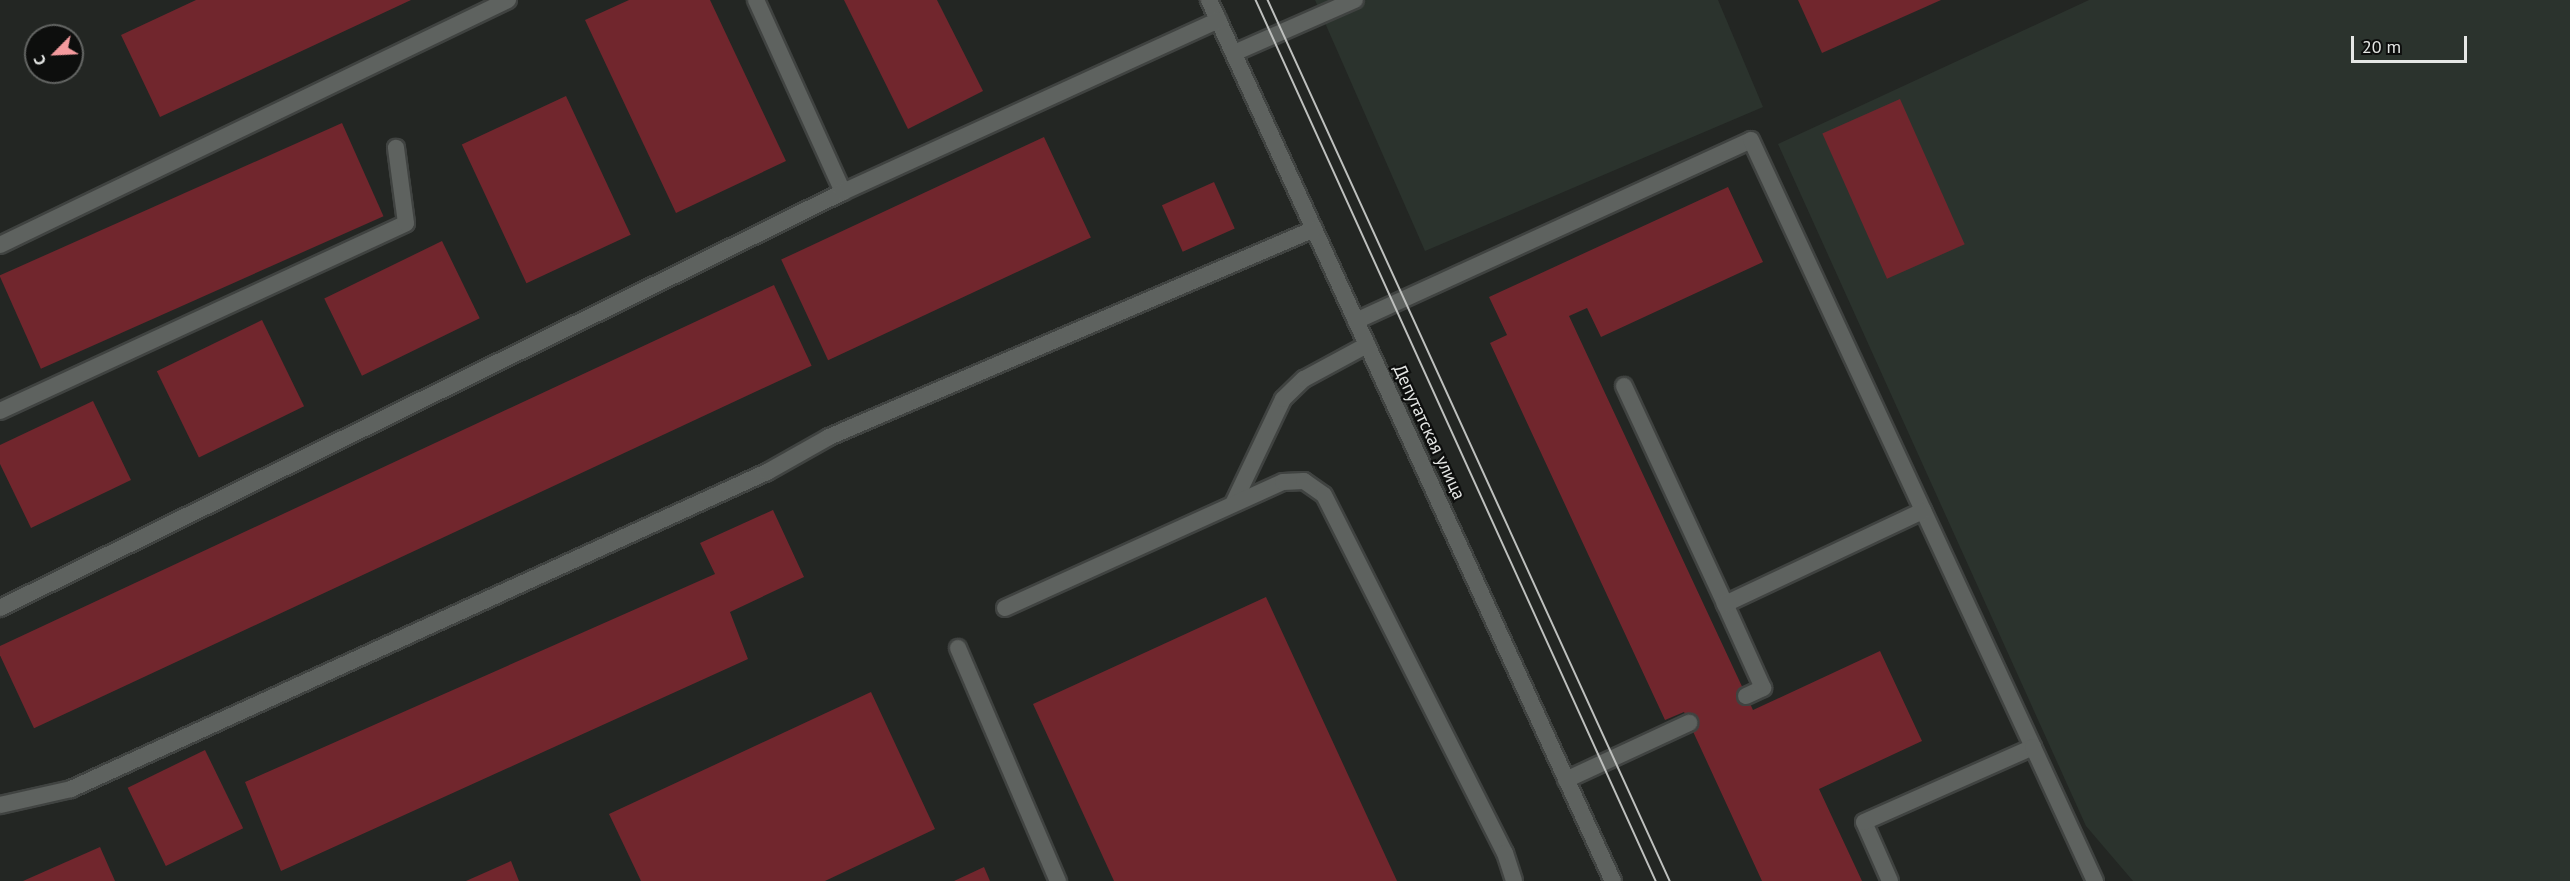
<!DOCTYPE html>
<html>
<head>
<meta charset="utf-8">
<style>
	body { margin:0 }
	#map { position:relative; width:2570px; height:881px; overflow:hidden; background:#232623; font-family:"PT Sans",sans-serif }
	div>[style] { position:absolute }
	.built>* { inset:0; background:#2b332d }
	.building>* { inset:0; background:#71262d; transform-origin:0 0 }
	.roads { filter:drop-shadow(2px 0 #404341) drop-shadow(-2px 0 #404341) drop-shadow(0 2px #404341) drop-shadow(0 -2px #404341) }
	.service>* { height:16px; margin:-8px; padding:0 8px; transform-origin:8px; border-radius:8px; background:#5e625f }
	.minor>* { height:16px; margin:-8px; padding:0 8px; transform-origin:8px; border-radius:8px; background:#5e625f }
	.tram>* { height:1.5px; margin:-0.75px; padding:0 0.75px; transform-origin:0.75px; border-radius:0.75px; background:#bec0be }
	span { translate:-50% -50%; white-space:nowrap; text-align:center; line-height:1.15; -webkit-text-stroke:4.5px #0d0e0d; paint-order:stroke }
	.street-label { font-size:18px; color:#e5e7e5 }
	.north { position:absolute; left:24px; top:24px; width:60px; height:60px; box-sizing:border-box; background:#0d0e0d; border:2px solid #636563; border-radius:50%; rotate:246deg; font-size:16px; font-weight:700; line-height:24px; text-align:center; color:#e5e7e5 }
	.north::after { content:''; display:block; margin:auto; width:21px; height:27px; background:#f59b9e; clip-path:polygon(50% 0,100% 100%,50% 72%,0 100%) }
	.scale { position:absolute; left:2351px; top:36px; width:116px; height:27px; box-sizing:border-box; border:3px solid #e5e7e5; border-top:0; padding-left:8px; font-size:18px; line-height:21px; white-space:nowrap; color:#e5e7e5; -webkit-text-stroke:4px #0d0e0d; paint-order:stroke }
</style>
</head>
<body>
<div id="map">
	<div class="built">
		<div style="clip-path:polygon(1315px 0,1718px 0,1763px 107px,1425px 251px)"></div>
		<div style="clip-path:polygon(2089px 0,2570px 0,2570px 881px,2133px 881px,2086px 826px,1778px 144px)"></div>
	</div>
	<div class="building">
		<div style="clip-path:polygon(196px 0,411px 0,160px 117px,121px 35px)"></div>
		<div style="clip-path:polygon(629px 0,710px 0,786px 161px,676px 213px,585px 20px)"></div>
		<div style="clip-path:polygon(844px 0,937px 0,983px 91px,908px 129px)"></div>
		<div style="clip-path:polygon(1798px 0,1941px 0,1822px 53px)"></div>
		<div style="left:566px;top:96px;width:153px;height:115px;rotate:65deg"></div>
		<div style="left:1900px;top:99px;width:159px;height:85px;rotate:66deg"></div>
		<div style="left:342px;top:123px;width:102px;height:375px;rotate:66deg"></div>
		<div style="left:1044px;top:137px;width:111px;height:290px;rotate:65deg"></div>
		<div style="left:1214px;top:182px;width:51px;height:57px;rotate:66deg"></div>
		<div style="clip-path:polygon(1728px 187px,1763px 262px,1601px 337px,1587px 308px,1569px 316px,1753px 710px,1880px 651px,1922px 741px,1819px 789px,1862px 881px,1762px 881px,1684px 712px,1665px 720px,1490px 343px,1507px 335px,1489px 297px)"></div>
		<div style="left:442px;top:241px;width:86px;height:131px;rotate:64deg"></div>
		<div style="left:774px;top:285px;width:89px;height:858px;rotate:65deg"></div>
		<div style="left:262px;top:320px;width:96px;height:117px;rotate:64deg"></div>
		<div style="clip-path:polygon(93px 401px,131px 480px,31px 528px,0 464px,0 445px)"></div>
		<div style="clip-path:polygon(773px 510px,804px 577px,730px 612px,748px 659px,281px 871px,245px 782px,715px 574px,700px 543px)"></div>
		<div style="clip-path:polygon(1266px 597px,1397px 881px,1114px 881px,1033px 704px)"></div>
		<div style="clip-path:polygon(871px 692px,935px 829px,825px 881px,641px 881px,609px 814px)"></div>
		<div style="left:205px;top:750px;width:87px;height:86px;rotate:64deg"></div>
		<div style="clip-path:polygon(100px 847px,115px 881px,23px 881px)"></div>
		<div style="clip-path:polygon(511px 861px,519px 881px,466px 881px)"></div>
		<div style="clip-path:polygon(984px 867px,990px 881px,954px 881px)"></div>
	</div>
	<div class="roads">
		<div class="service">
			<div style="left:756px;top:0;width:211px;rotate:65.6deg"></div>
			<div style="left:1234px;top:53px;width:132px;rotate:-23.7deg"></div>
			<div style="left:0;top:245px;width:564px;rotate:-25.75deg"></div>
			<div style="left:1356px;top:321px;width:434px;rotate:-24.6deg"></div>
			<div style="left:1751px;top:140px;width:669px;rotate:65.08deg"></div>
			<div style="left:1624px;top:386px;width:240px;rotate:65.1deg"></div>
			<div style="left:1233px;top:504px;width:116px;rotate:-64.5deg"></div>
			<div style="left:1283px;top:399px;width:29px;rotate:-44deg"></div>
			<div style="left:1304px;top:379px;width:72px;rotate:-28.4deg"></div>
			<div style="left:1005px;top:608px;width:305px;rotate:-24.4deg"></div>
			<div style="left:1283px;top:482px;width:21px;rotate:-3deg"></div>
			<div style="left:1304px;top:481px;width:24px;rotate:35deg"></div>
			<div style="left:1324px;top:495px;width:401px;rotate:63.2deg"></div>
			<div style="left:1505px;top:853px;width:29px;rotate:72deg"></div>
			<div style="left:958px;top:648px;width:254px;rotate:66.8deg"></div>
			<div style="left:1746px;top:696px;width:19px;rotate:-25deg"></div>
			<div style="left:1763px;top:688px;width:92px;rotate:-114.3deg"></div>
			<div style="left:1725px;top:604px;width:219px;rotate:-25.2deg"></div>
			<div style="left:1566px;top:780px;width:136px;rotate:-24.9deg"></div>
			<div style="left:0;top:805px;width:73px;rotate:-12.7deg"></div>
			<div style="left:71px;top:789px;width:765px;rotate:-24.49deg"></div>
			<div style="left:767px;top:472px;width:71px;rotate:-29.4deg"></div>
			<div style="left:1890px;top:881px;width:64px;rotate:-113.8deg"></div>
			<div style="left:1864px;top:822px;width:185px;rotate:-23.9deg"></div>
			<div style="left:2033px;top:747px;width:148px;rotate:65.2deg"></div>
		</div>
		<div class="minor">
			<div style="left:1209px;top:0;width:969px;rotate:65.37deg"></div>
			<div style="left:0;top:411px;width:447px;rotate:-24.8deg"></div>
			<div style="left:406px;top:223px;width:76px;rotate:-97.6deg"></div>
			<div style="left:829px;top:437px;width:528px;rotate:-23.21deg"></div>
			<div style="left:0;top:608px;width:940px;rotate:-26.27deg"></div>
			<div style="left:843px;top:192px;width:413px;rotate:-24.6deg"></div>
		</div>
	</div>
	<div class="tram">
		<div style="left:1256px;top:0;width:968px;rotate:65.58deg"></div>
		<div style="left:1268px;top:0;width:968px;rotate:65.47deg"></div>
	</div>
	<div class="street-label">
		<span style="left:1429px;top:432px;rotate:65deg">Депутатская улица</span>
	</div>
	<div class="north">С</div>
	<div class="scale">20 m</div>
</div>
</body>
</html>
